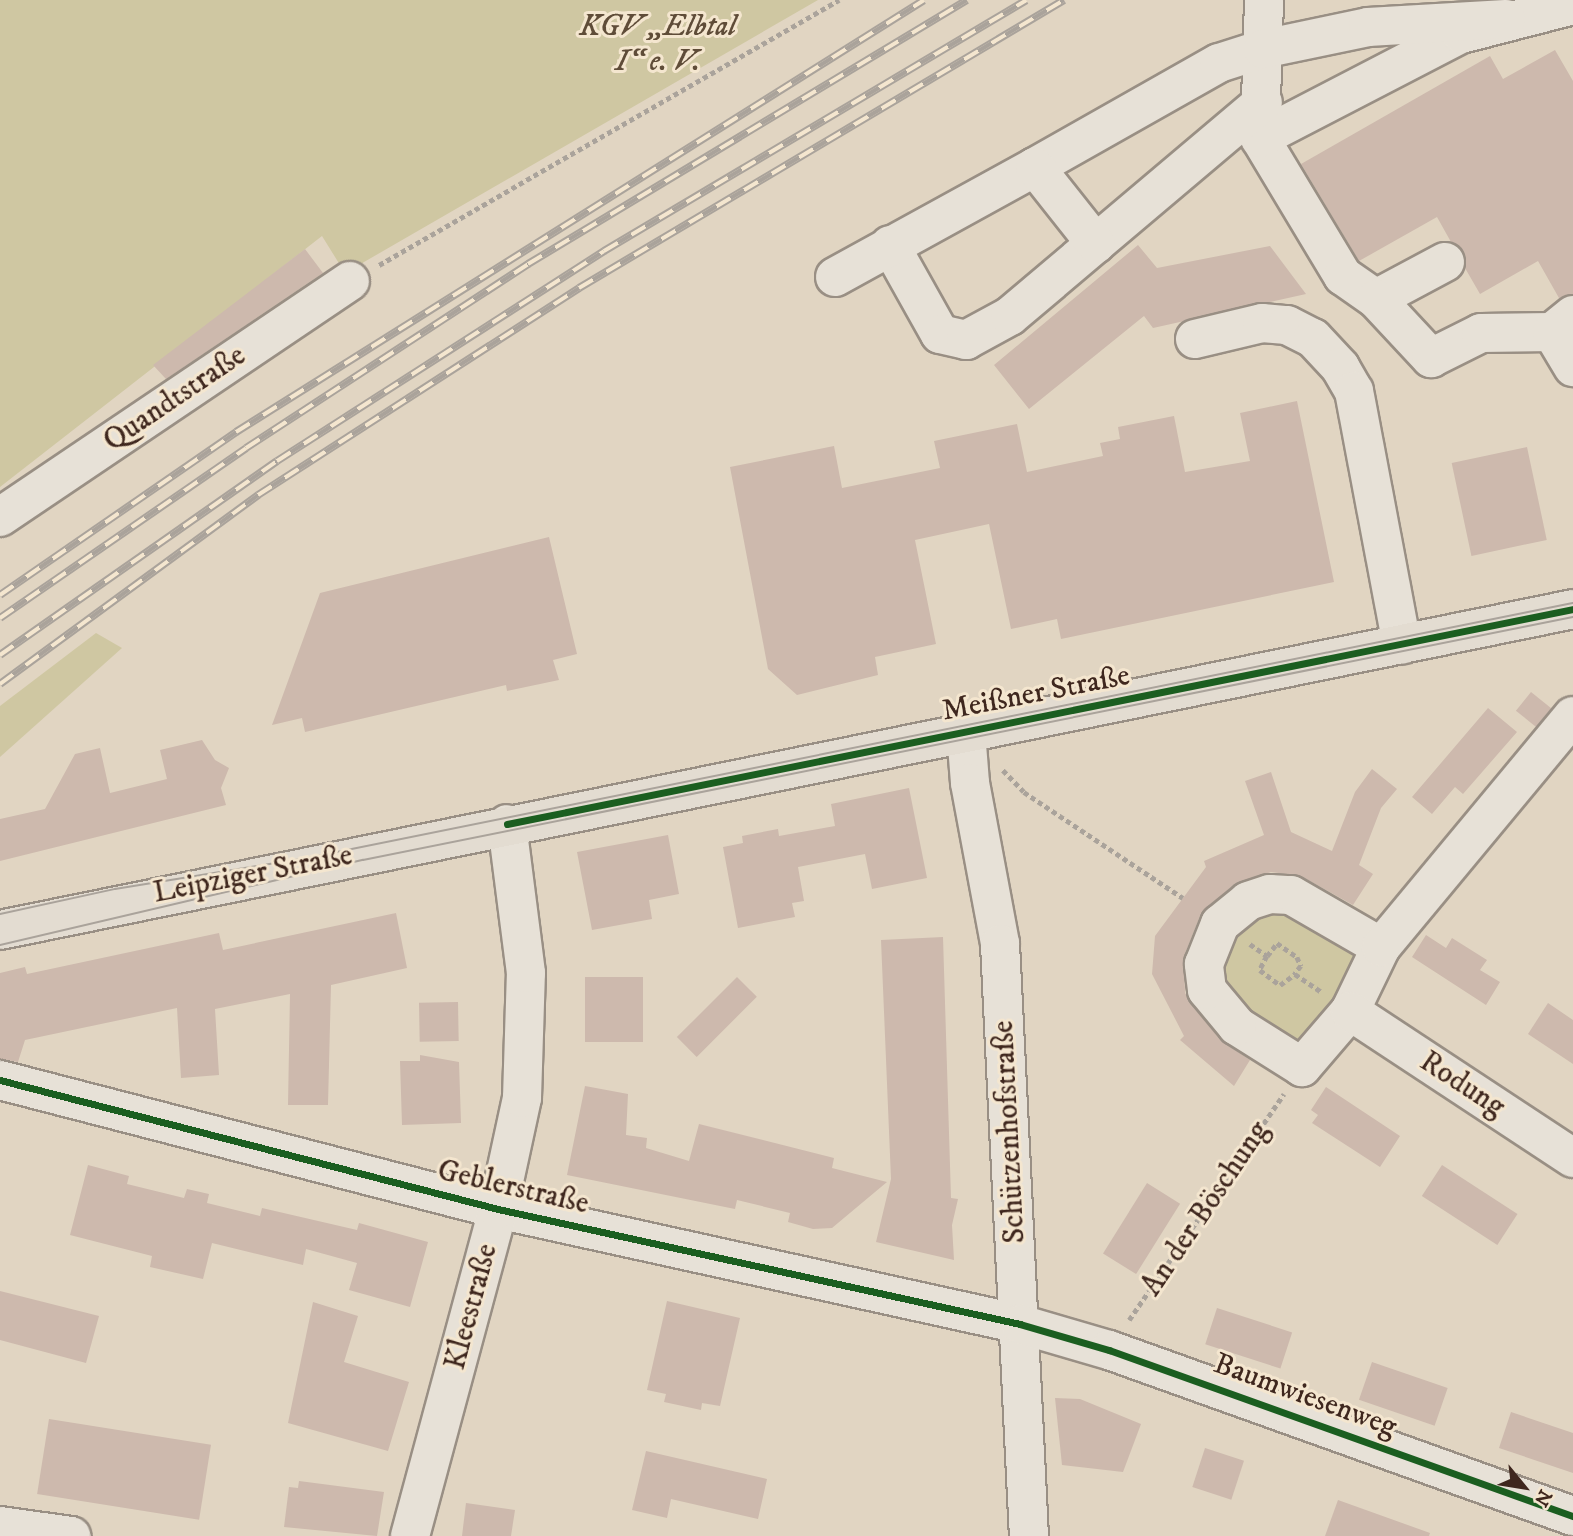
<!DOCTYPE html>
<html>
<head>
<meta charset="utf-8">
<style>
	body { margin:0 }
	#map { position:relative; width:1573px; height:1536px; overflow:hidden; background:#e1d5c2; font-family:"IM FELL DW Pica",serif }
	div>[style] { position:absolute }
	.green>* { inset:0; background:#cfc7a2 }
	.building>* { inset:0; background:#cdb9ad; transform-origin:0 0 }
	.path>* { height:4.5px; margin-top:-2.25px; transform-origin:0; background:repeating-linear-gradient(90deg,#aaa39b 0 5px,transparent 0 8.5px) }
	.roads { filter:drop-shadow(2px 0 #998f84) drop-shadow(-2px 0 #998f84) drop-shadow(0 2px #998f84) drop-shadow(0 -2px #998f84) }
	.minor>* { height:38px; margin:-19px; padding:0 19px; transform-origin:19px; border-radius:19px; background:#e7e1d7 }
	.major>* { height:38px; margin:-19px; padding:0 19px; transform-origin:19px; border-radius:19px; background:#e3dcd1 }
	.tram>* { height:2px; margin:-1px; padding:0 1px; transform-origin:1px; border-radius:1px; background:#aaa39b }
	.rail>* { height:8px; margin-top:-4px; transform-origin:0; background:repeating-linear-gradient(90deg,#f4e6cf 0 16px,#aaa39b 0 32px); box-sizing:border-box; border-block:2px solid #aaa39b }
	.cycleway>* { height:7px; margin:-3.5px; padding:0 3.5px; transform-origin:3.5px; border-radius:3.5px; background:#1b5e20 }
	span { translate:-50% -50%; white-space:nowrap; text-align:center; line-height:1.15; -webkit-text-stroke:6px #f4e6cf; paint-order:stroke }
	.park-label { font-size:30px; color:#5f4c38; font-style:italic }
	.street-label { font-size:30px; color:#3f271e }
	.north { position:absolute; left:1489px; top:1452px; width:70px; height:70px; -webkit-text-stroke:5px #f4e6cf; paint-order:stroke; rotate:120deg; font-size:19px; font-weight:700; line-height:28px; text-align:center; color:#3f271e }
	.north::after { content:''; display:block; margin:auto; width:24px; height:32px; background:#3f271e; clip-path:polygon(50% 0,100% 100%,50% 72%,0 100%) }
</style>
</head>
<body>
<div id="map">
	<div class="green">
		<div style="clip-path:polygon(0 0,818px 0,345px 273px,322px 236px,0 487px)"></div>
		<div style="clip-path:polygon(96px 633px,122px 648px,0 757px,0 706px)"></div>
		<div style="clip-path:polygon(1264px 905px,1307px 914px,1364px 951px,1301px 1048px,1253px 1021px,1226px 989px,1223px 955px,1239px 920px)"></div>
	</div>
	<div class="building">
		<div style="clip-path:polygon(1555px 50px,1573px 81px,1573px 294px,1559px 298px,1538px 261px,1480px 294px,1465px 268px,1464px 251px,1451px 242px,1437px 217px,1359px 261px,1301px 164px,1490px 56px,1503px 79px)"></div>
		<div style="clip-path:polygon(1138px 245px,1157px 268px,1270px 246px,1306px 294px,1153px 328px,1144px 316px,1029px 409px,994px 365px)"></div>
		<div style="clip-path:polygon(305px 249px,323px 273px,166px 379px,153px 365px)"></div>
		<div style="clip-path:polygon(1297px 401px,1334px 582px,1061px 639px,1057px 619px,1011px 629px,989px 524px,915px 540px,936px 644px,875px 657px,878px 675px,797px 695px,768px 669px,730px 467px,834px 446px,842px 488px,940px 468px,934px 441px,1017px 424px,1027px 472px,1103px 456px,1100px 443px,1120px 439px,1118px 427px,1174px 416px,1185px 472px,1250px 461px,1240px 413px)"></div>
		<div style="left:1527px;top:447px;width:95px;height:77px;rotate:78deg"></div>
		<div style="clip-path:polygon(549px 537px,577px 654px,553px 660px,559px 680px,507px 691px,506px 685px,305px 732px,302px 718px,272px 725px,320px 593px)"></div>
		<div style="left:1531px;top:692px;width:26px;height:24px;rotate:39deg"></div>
		<div style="clip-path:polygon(1488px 708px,1517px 732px,1463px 794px,1455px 787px,1432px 814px,1412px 797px)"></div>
		<div style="clip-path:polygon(202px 740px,215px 760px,229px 768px,221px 788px,226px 805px,0 861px,0 819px,45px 809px,75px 754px,100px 748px,110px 793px,167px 779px,160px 750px)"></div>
		<div style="clip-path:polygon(1372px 769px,1397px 789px,1381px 808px,1359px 865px,1373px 874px,1353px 905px,1301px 876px,1271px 872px,1235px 884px,1200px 916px,1184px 956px,1185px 993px,1220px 1040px,1250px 1060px,1234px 1086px,1180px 1040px,1184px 1036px,1152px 974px,1155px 936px,1206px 867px,1204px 861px,1264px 835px,1245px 781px,1271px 772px,1291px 832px,1332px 851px,1355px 792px)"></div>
		<div style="clip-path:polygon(909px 788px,927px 878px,872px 889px,865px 854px,798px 867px,804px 901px,792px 903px,795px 917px,738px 928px,723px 847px,743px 843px,742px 836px,778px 829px,779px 836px,835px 826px,831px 804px)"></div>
		<div style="clip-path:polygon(668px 835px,679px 894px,649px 900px,652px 919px,592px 930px,577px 852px)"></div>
		<div style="clip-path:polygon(396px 913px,407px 968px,331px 985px,328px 1105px,288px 1105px,290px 994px,215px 1009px,219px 1075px,181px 1078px,177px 1008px,25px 1040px,18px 1062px,0 1059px,0 973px,25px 967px,27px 974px,219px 933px,223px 950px)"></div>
		<div style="clip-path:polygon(1426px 935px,1446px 948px,1452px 938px,1487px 960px,1480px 970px,1500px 982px,1486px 1005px,1412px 957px)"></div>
		<div style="clip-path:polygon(943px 937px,951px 1198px,958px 1199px,952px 1225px,954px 1260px,876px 1242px,891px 1179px,881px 940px)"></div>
		<div style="left:585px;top:977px;width:58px;height:65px"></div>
		<div style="left:737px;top:977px;width:28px;height:85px;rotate:45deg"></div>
		<div style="left:458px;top:1002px;width:39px;height:39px;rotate:89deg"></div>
		<div style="clip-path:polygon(1548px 1003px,1573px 1020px,1573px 1064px,1528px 1034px)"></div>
		<div style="clip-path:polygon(420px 1055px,459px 1062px,461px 1123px,402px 1125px,400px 1061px,420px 1061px)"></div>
		<div style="clip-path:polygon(585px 1086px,628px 1094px,626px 1135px,647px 1138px,646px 1148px,689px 1161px,699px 1124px,834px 1158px,832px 1168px,887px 1182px,832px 1228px,813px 1229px,788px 1222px,790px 1213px,737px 1200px,735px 1209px,567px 1175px)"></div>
		<div style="clip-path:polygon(1326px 1087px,1400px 1136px,1380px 1167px,1312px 1123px,1318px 1115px,1311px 1110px)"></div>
		<div style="clip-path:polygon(88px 1165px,129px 1176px,127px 1184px,184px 1198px,187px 1189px,209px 1194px,207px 1203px,260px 1216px,262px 1208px,357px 1230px,359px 1223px,428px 1242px,410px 1307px,349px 1290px,357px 1263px,306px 1249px,303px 1265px,212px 1243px,203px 1279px,150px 1267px,152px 1256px,70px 1235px)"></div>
		<div style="left:1442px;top:1165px;width:90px;height:37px;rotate:33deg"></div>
		<div style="left:1147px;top:1183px;width:39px;height:83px;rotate:32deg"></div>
		<div style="clip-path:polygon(0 1291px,99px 1316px,86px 1363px,0 1340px)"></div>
		<div style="clip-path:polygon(667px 1301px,740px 1318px,720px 1406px,702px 1403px,701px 1410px,664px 1402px,666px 1394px,647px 1390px)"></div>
		<div style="clip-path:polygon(313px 1302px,358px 1316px,344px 1362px,409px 1382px,388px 1451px,288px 1423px)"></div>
		<div style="left:1217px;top:1308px;width:79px;height:38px;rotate:18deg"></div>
		<div style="left:1372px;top:1362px;width:80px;height:40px;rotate:19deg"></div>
		<div style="clip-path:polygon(1055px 1398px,1080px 1399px,1141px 1424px,1123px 1472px,1062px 1465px)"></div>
		<div style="clip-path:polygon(1511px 1412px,1573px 1433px,1573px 1473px,1499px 1448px)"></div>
		<div style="left:49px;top:1419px;width:164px;height:76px;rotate:9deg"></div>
		<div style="left:1205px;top:1448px;width:41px;height:41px;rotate:18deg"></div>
		<div style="clip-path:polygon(646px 1451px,767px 1479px,758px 1519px,671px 1499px,667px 1518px,632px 1510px)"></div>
		<div style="clip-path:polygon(299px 1481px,384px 1492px,377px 1536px,284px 1527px,289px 1487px,298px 1488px)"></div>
		<div style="clip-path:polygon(1338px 1500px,1430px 1533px,1429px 1536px,1325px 1536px)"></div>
		<div style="clip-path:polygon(466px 1503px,515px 1510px,511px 1536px,462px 1536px)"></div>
	</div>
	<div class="path">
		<div style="left:379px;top:265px;width:531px;rotate:-29.95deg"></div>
		<div style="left:1003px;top:770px;width:30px;rotate:46deg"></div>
		<div style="left:1024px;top:792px;width:191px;rotate:33.7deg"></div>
		<div style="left:1250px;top:944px;width:21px;rotate:35deg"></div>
		<div style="left:1267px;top:956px;width:16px;rotate:117deg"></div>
		<div style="left:1260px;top:970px;width:25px;rotate:37deg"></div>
		<div style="left:1280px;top:985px;width:19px;rotate:-36deg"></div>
		<div style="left:1295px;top:974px;width:32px;rotate:34deg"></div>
		<div style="left:1267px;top:956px;width:16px;rotate:-52deg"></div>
		<div style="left:1277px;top:943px;width:24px;rotate:35deg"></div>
		<div style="left:1297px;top:957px;width:10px;rotate:66deg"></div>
		<div style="left:1301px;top:966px;width:10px;rotate:127deg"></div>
		<div style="left:1129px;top:1320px;width:274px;rotate:-55.6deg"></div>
	</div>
	<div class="roads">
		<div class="minor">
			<div style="left:1264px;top:0;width:138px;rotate:91.7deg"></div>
			<div style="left:1260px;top:138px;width:161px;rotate:59deg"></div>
			<div style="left:1343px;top:276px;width:40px;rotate:34.9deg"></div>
			<div style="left:1260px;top:138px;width:226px;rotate:-27.4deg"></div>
			<div style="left:1461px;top:34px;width:116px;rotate:-14.5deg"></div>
			<div style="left:1035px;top:167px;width:211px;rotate:-29.5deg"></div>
			<div style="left:1219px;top:63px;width:46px;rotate:-17.7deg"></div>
			<div style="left:1263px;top:49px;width:107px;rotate:-11.8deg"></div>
			<div style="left:1368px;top:27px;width:138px;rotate:-3.3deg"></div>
			<div style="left:890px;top:245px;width:102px;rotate:60.7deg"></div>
			<div style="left:940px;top:334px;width:27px;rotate:13deg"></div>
			<div style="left:966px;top:340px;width:50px;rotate:-28.6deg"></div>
			<div style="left:1010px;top:316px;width:331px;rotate:-40.2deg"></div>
			<div style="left:1445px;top:262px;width:78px;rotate:151.8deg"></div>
			<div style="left:1376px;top:299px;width:81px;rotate:47deg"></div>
			<div style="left:1431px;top:358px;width:56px;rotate:-26.6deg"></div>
			<div style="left:1481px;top:333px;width:71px;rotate:-0.8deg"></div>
			<div style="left:835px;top:277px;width:228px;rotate:-28.8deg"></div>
			<div style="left:1035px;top:167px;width:98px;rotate:51.6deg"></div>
			<div style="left:1573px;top:315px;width:27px;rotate:141deg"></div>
			<div style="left:1552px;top:332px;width:41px;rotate:59deg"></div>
			<div style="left:1195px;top:339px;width:69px;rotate:-13.4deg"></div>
			<div style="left:1262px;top:323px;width:25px;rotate:5deg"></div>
			<div style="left:1287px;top:325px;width:29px;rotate:27deg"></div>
			<div style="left:1313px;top:338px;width:40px;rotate:47deg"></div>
			<div style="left:1340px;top:367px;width:28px;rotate:60deg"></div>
			<div style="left:1354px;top:391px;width:258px;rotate:79.3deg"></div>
			<div style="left:0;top:517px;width:422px;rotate:-34deg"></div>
			<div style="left:966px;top:732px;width:51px;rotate:85.5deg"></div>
			<div style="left:970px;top:783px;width:164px;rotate:79.4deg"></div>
			<div style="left:1000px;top:944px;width:593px;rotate:87.2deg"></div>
			<div style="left:1270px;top:894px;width:21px;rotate:3deg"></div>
			<div style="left:1291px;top:895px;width:104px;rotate:30deg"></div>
			<div style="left:1381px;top:947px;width:71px;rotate:115.8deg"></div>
			<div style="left:1350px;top:1011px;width:74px;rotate:130.6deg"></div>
			<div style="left:1302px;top:1067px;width:77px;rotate:-147.8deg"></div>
			<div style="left:1237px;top:1026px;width:47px;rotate:-129.8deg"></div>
			<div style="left:1207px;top:990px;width:26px;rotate:-97deg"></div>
			<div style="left:1204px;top:964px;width:43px;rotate:-68.2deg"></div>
			<div style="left:1220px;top:924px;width:36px;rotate:-39deg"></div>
			<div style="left:1248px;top:901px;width:23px;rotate:-18deg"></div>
			<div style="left:1381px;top:947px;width:300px;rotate:-50.3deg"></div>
			<div style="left:1350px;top:1011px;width:267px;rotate:33.4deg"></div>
			<div style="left:0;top:1080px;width:514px;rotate:14.52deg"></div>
			<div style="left:498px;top:1209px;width:535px;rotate:12.42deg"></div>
			<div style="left:1020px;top:1324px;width:93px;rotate:16.3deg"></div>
			<div style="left:1109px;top:1350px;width:493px;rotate:19.7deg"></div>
			<div style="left:0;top:1526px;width:72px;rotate:8deg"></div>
			<div style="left:410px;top:1536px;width:339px;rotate:-74.9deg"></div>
			<div style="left:498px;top:1209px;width:114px;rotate:-77.8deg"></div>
			<div style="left:522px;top:1098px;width:125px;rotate:-88.2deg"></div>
			<div style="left:526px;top:973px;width:150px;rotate:-97.3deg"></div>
		</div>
		<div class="major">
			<div style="left:0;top:930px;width:1605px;rotate:-11.53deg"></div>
		</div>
	</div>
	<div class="tram">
		<div style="left:0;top:914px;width:118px;rotate:-12.3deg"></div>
		<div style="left:115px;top:889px;width:200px;rotate:-9.2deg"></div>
		<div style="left:312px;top:857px;width:1286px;rotate:-11.39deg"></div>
		<div style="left:0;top:945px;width:373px;rotate:-13.2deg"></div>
		<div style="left:363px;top:860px;width:1234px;rotate:-11.36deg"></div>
	</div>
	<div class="rail">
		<div style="left:0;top:595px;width:287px;rotate:-34.6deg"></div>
		<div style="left:236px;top:432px;width:812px;rotate:-32.12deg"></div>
		<div style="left:0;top:618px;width:299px;rotate:-34.6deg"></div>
		<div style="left:246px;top:448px;width:337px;rotate:-33.1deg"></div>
		<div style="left:528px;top:264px;width:512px;rotate:-31.02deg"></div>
		<div style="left:0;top:655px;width:338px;rotate:-35deg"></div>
		<div style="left:277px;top:461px;width:389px;rotate:-32.7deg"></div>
		<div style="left:604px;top:251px;width:491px;rotate:-30.7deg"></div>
		<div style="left:0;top:684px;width:320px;rotate:-36.2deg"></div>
		<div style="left:258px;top:495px;width:382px;rotate:-32.8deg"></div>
		<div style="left:579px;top:288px;width:564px;rotate:-30.7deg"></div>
	</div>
	<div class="cycleway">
		<div style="left:507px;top:824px;width:1087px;rotate:-11.4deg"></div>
		<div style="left:0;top:1080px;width:514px;rotate:14.52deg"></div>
		<div style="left:498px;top:1209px;width:535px;rotate:12.42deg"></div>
		<div style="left:1020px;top:1324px;width:93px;rotate:16.3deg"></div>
		<div style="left:1109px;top:1350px;width:493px;rotate:19.7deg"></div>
	</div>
	<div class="park-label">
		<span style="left:658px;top:44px">KGV „Elbtal<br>I“ e. V.</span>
	</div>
	<div class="street-label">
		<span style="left:175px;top:399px;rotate:-34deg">Quandtstraße</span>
		<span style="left:1036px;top:694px;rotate:-11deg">Meißner Straße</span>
		<span style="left:253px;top:875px;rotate:-11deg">Leipziger Straße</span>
		<span style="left:1462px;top:1085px;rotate:33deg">Rodung</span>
		<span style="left:1010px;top:1132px;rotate:-93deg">Schützenhofstraße</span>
		<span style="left:513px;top:1188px;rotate:13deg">Geblerstraße</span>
		<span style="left:1206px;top:1209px;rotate:-56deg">An der Böschung</span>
		<span style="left:472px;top:1307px;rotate:-75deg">Kleestraße</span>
		<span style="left:1305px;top:1396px;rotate:20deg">Baumwiesenweg</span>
	</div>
	<div class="north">N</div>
</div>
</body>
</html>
